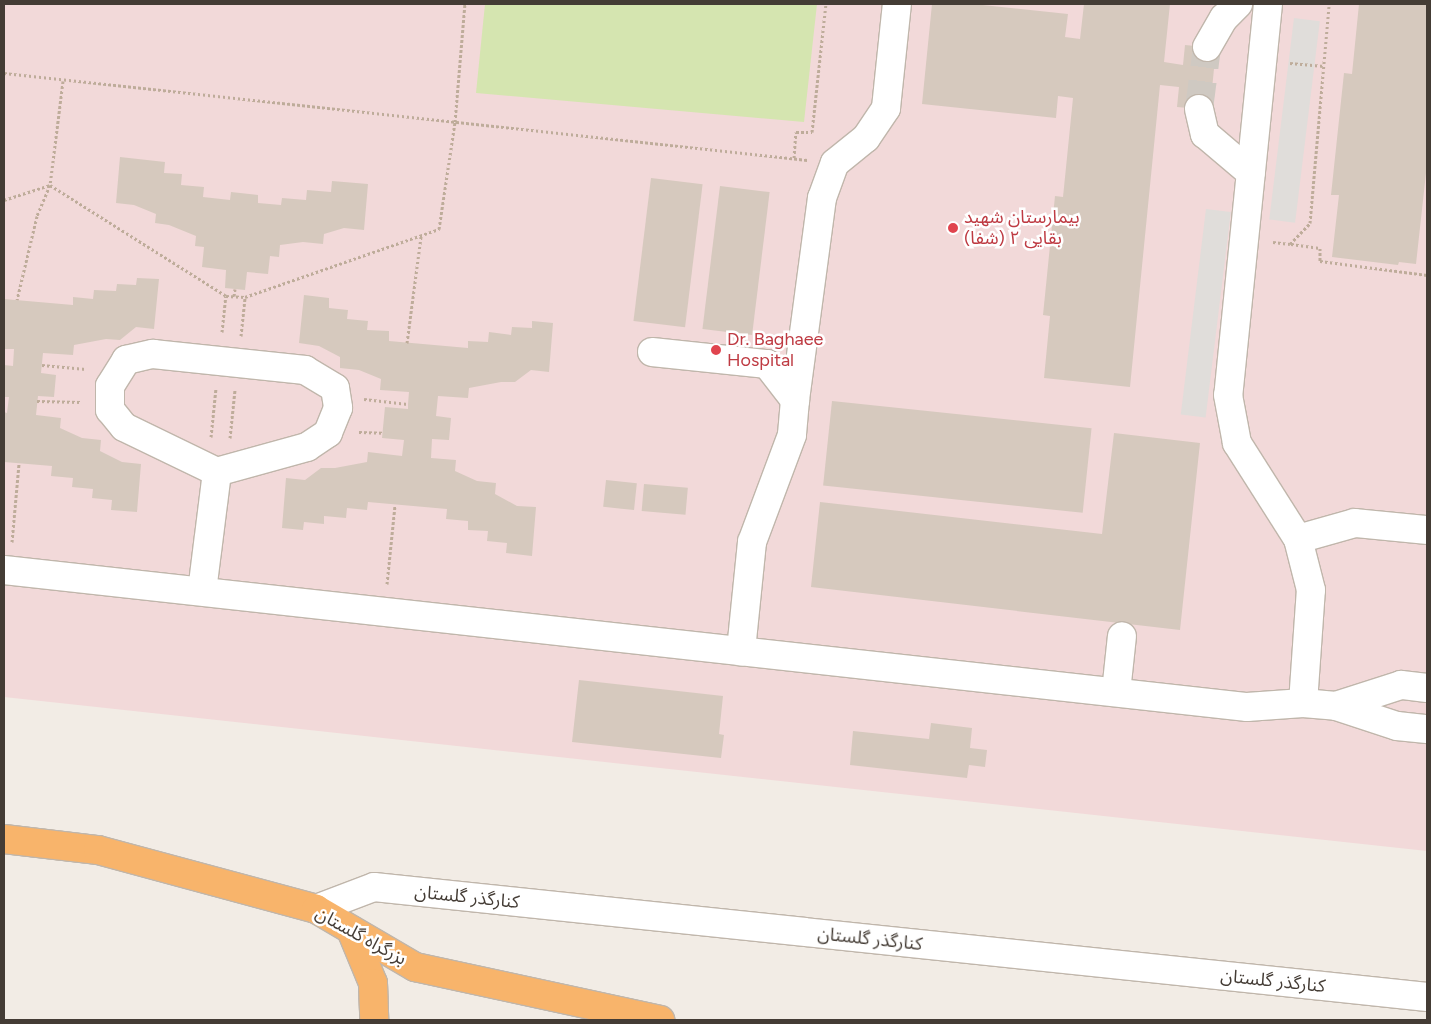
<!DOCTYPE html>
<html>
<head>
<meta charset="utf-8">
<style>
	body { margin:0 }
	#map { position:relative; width:1431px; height:1024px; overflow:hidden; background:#f2ece5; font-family:Figtree,"Noto Sans Arabic",sans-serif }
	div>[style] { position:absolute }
	.medical>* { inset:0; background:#f2d9d9 }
	.green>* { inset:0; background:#d5e5b0 }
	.parking>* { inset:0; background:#e0ddda; transform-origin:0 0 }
	.building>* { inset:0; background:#d6c9be; transform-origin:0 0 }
	.minor-tunnel>* { height:28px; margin-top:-14px; transform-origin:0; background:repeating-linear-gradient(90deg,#cfc9c2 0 28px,transparent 0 42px) }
	.path>* { height:3px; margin-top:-1.5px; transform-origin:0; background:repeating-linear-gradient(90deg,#beac9a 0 2.5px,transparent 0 5px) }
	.roads { filter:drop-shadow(1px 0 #c0b6ab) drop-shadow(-1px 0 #c0b6ab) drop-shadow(0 1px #c0b6ab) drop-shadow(0 -1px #c0b6ab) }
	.minor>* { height:28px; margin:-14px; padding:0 14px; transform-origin:14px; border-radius:14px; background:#fff }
	.highway>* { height:28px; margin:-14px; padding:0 14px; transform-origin:14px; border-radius:14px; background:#f8b46b }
	.dots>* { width:14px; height:14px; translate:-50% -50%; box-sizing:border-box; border:2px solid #fff; border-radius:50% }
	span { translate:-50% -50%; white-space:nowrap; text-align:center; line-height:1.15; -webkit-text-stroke:5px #fff; paint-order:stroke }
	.health-label { font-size:18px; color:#be3a42 }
	.left { translate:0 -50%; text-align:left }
	.street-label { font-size:18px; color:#443c35 }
	.frame { position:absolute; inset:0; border:5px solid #443c35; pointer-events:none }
</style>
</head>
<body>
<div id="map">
	<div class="medical">
		<div style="clip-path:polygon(4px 4px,1427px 4px,1427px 851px,4px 697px)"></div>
	</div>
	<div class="green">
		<div style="clip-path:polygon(485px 4px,817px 4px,804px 122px,476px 93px)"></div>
	</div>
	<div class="parking">
		<div style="left:1294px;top:18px;width:26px;height:203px;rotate:7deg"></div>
		<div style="left:1206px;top:209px;width:25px;height:207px;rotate:7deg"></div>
	</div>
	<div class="building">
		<div style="clip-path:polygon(932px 4px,973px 4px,1068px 14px,1065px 37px,1080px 39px,1084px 4px,1170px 4px,1164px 62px,1183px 65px,1185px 45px,1216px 48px,1210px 110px,1177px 107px,1179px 87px,1160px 85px,1130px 387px,1044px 378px,1050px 316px,1043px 315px,1055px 196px,1063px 197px,1073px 98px,1058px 96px,1056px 118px,922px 104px)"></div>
		<div style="clip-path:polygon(1359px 4px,1427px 4px,1427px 164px,1416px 264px,1399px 262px,1398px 265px,1332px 257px,1339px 195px,1331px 195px,1344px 73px,1352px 74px)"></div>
		<div style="clip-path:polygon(120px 157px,165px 162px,164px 173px,182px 174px,181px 185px,204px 187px,203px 197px,230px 200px,231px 192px,258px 195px,258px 203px,281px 205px,282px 198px,306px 200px,307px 190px,331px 192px,332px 181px,368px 184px,364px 230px,344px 228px,324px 234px,323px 244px,303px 242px,280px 245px,279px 257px,270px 256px,268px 274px,247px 272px,245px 290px,225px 288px,226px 270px,202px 267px,204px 247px,195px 246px,196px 236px,169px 225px,155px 223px,156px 214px,134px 205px,116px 203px)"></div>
		<div style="left:651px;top:178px;width:52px;height:144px;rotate:7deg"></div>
		<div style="left:720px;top:186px;width:50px;height:144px;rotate:7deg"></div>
		<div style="clip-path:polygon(137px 278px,159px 279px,154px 329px,136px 327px,120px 340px,106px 339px,74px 345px,73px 355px,43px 353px,41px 373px,56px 375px,54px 397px,38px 396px,36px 415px,61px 418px,60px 428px,82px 438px,101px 440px,100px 451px,122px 462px,141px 464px,137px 512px,111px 510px,112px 500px,92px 498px,93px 489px,72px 487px,73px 478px,51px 476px,52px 466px,4px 462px,4px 412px,7px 413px,9px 397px,4px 397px,4px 365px,13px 366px,14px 349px,4px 349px,4px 299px,73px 305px,73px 297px,93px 299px,94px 290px,116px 291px,117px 284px,136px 285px)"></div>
		<div style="clip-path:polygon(304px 295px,329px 298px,329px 308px,348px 310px,347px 319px,368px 321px,367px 330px,389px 331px,389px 341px,468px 348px,468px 341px,488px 342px,489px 332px,511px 335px,512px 327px,532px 328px,532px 321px,553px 323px,549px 372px,531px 370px,515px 382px,501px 382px,469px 388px,468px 398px,438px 396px,436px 416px,451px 418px,449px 440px,432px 439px,431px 458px,456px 460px,455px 471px,477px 481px,496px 483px,495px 494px,517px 506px,536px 507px,532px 556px,506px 553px,507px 543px,487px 541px,488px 531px,468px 530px,468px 521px,446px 519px,447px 509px,368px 502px,367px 510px,347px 508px,346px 518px,324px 516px,324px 524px,304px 522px,303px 530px,282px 528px,286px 478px,305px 480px,321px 468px,335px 468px,367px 462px,368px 452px,402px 456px,404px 440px,382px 438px,385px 407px,408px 409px,408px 404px,409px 392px,380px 390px,381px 379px,359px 370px,340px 368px,340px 357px,319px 346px,299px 343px)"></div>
		<div style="left:832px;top:401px;width:261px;height:85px;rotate:6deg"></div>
		<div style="clip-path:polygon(1114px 433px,1200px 443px,1180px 630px,811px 587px,820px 502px,1102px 534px)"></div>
		<div style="left:606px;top:480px;width:31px;height:27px;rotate:6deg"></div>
		<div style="left:644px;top:484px;width:44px;height:27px;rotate:5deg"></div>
		<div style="clip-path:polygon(579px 680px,723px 696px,719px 734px,724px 735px,721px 758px,572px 742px)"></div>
		<div style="clip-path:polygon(931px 723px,972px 728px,970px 748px,987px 750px,985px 767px,969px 765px,967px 778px,850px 765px,853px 731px,929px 739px)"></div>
	</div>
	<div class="minor-tunnel">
		<div style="left:1199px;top:109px;width:63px;rotate:-82.6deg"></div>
	</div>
	<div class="path">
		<div style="left:1290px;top:63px;width:34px;rotate:5deg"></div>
		<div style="left:4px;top:73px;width:808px;rotate:6.18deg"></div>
		<div style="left:63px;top:81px;width:105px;rotate:97.1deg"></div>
		<div style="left:50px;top:185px;width:208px;rotate:32.2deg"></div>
		<div style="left:226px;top:296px;width:19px;rotate:3deg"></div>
		<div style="left:245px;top:297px;width:206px;rotate:-19.3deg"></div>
		<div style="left:439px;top:229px;width:108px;rotate:-81.5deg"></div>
		<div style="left:455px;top:122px;width:118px;rotate:-85.2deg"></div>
		<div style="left:794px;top:158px;width:26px;rotate:-86deg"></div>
		<div style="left:796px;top:132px;width:16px"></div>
		<div style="left:812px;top:132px;width:129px;rotate:-83.8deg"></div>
		<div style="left:4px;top:200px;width:48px;rotate:-18.1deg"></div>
		<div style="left:50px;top:185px;width:34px;rotate:113deg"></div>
		<div style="left:37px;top:216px;width:86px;rotate:103.4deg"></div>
		<div style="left:1273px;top:242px;width:17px;rotate:7deg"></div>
		<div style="left:1290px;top:244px;width:29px;rotate:-46deg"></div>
		<div style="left:1310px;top:223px;width:220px;rotate:-85deg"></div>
		<div style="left:1291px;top:244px;width:29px;rotate:8deg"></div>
		<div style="left:1320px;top:248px;width:13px;rotate:90deg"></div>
		<div style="left:1320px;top:261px;width:108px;rotate:7.5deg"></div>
		<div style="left:234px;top:296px;width:7px;rotate:-82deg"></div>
		<div style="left:222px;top:332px;width:36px;rotate:-84deg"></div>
		<div style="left:241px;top:336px;width:39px;rotate:-84deg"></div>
		<div style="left:407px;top:343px;width:108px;rotate:-82.5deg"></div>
		<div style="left:42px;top:365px;width:44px;rotate:5.2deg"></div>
		<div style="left:364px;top:399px;width:44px;rotate:6.5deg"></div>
		<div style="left:37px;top:401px;width:44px;rotate:1.3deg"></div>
		<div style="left:359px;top:432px;width:24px;rotate:2deg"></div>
		<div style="left:211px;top:437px;width:49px;rotate:-84.2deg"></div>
		<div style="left:230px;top:438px;width:48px;rotate:-84.1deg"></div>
		<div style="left:12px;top:542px;width:79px;rotate:-84.9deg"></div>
		<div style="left:387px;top:584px;width:79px;rotate:-84.2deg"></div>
	</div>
	<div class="roads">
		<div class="minor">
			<div style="left:1268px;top:4px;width:393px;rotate:95.8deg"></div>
			<div style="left:1228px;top:395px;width:49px;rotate:79.4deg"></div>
			<div style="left:1237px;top:443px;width:114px;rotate:57.6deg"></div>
			<div style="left:1207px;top:47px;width:34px;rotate:-60deg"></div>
			<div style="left:1224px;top:18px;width:20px;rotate:-45deg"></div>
			<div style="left:1199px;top:109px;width:26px;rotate:77deg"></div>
			<div style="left:1205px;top:134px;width:60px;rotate:40.3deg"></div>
			<div style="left:652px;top:352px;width:116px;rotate:6deg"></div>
			<div style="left:767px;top:364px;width:46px;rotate:52.1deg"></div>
			<div style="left:795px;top:400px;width:35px;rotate:95deg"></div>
			<div style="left:792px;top:435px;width:114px;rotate:110.5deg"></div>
			<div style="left:752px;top:542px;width:110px;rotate:95.8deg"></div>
			<div style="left:153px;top:354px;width:153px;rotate:6deg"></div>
			<div style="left:305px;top:370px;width:35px;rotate:31deg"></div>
			<div style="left:335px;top:388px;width:20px;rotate:81deg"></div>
			<div style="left:338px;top:408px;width:27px;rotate:112deg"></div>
			<div style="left:328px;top:433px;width:25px;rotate:146deg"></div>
			<div style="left:307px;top:447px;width:93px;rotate:164.5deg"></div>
			<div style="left:217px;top:472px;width:103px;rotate:-154.2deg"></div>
			<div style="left:124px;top:427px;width:22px;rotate:-129deg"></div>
			<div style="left:110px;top:410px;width:24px;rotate:-90deg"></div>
			<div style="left:110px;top:386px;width:31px;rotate:-58deg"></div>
			<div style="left:126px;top:360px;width:28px;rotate:-13deg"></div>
			<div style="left:795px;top:400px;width:204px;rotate:-82.4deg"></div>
			<div style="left:822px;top:198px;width:37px;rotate:-70deg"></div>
			<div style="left:835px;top:163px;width:40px;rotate:-39deg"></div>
			<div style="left:866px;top:138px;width:36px;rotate:-56deg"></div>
			<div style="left:886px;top:108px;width:105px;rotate:-84deg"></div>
			<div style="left:4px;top:570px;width:1251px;rotate:6.29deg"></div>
			<div style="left:1247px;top:707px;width:56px;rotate:-4.1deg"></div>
			<div style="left:1303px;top:703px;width:33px;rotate:5deg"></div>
			<div style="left:202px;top:591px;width:120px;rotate:-82.8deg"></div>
			<div style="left:1427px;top:688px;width:26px;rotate:-173deg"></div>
			<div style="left:1401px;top:685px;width:68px;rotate:162.1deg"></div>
			<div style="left:1336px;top:706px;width:64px;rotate:18.2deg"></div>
			<div style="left:1397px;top:726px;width:30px;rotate:6deg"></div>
			<div style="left:1116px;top:692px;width:56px;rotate:-83.9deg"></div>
			<div style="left:1303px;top:703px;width:113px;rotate:-86deg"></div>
			<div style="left:1311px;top:590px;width:53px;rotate:-104.3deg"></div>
			<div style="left:1298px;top:539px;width:59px;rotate:-15.7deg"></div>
			<div style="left:1355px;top:523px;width:72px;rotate:5.6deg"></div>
			<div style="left:316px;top:909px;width:62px;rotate:-20.8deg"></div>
			<div style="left:374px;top:887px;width:1059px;rotate:5.96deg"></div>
		</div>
		<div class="highway">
			<div style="left:4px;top:839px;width:95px;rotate:6.7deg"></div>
			<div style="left:98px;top:850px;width:226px;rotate:15.1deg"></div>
			<div style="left:316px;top:909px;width:115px;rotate:30.4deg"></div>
			<div style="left:415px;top:967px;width:251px;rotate:12.2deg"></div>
			<div style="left:351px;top:930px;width:57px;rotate:67.5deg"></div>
			<div style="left:373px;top:983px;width:37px;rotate:88deg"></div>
		</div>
	</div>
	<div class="dots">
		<div style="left:953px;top:228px;background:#e0444e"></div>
		<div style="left:716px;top:350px;background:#e0444e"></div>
	</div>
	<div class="health-label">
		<span class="left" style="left:964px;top:228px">بیمارستان شهید<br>بقایی ۲ (شفا)</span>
		<span class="left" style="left:727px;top:350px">Dr. Baghaee<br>Hospital</span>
	</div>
	<div class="street-label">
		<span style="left:467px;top:897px;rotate:6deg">کنارگذر گلستان</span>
		<span style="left:361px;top:936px;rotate:29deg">بزرگراه گلستان</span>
		<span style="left:870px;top:939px;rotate:6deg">کنارگذر گلستان</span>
		<span style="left:1273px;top:981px;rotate:6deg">کنارگذر گلستان</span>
	</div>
	<div class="frame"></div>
</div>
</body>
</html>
